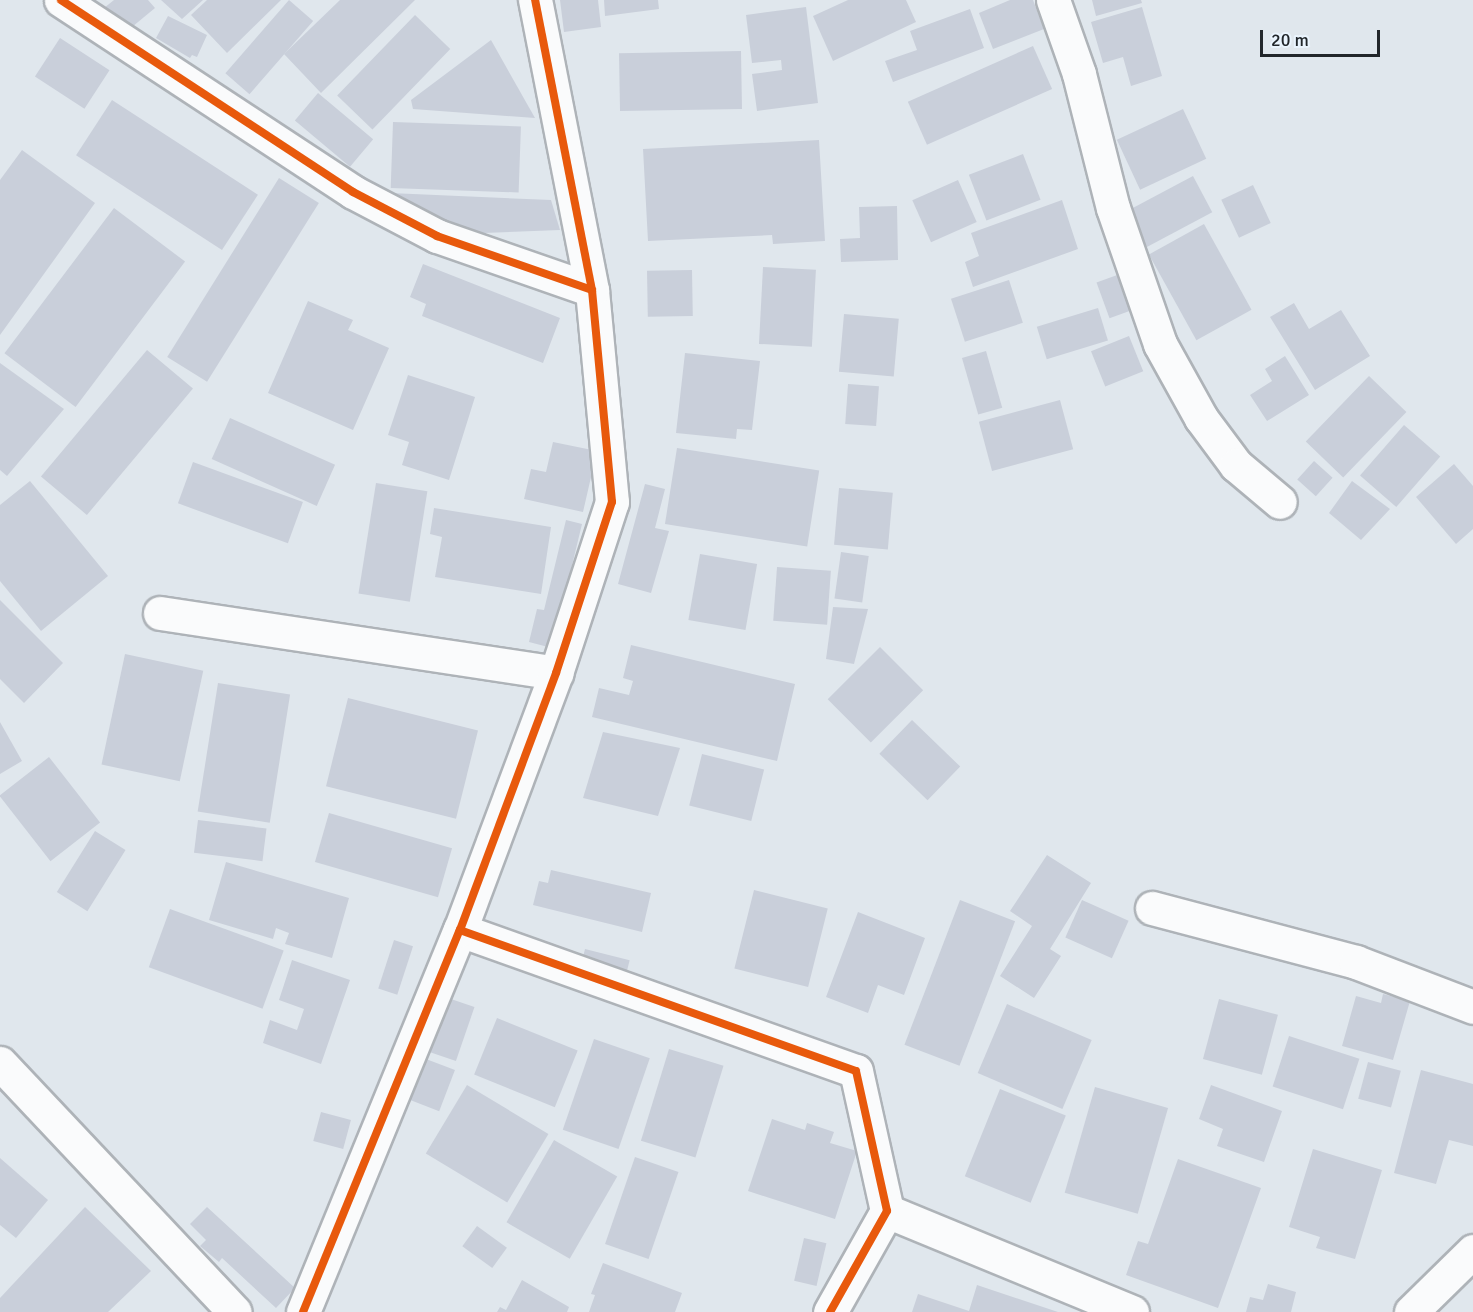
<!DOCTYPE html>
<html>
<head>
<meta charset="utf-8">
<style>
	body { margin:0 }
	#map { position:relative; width:1473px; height:1312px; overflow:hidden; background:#e0e7ed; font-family:Signika,sans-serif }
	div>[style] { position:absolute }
	.building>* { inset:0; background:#c9cfda; transform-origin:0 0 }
	.roads { filter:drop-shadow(2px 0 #aeb3b8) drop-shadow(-2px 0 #aeb3b8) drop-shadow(0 2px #aeb3b8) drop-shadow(0 -2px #aeb3b8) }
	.minor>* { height:33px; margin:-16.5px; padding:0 16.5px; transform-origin:16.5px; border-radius:16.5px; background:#fafbfc }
	.cycleway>* { height:8px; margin:-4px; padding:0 4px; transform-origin:4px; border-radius:4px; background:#e8590c }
	span { translate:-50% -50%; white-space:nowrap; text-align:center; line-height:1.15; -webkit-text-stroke:5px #eaf4fd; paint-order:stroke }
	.scale { position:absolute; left:1260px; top:30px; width:120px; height:27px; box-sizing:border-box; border:3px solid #21262a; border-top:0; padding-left:8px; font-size:18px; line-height:21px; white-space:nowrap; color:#21262a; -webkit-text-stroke:4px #eaf4fd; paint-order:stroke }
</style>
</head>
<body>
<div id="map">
	<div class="building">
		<div style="clip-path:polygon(114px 0,148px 0,155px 8px,132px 27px,104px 8px)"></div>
		<div style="clip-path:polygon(161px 0,203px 0,182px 19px)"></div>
		<div style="clip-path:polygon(207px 0,281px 0,227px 53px,191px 15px)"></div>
		<div style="left:289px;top:0;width:32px;height:97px;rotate:41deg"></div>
		<div style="clip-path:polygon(340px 0,415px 0,321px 93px,284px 54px)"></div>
		<div style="clip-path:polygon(560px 0,598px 0,601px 27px,564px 32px)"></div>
		<div style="clip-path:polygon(604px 0,658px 0,659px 9px,605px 16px)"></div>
		<div style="clip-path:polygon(848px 0,906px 0,916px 22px,833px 61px,813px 16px)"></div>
		<div style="clip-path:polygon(1010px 0,1033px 0,1044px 29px,993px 49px,979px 13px)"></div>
		<div style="clip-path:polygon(1092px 0,1141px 0,1142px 3px,1096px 16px)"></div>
		<div style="clip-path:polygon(806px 7px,818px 103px,757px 111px,752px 74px,782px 70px,781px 60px,752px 63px,746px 15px)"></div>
		<div style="clip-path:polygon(1142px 7px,1162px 76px,1131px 86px,1123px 57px,1103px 63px,1091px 22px)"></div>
		<div style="clip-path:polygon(970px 9px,984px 48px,893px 82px,885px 61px,917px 50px,910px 31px)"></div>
		<div style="left:415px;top:15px;width:49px;height:112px;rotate:44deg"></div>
		<div style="clip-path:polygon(168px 16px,207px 35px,197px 57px,192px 55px,190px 58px,156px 38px)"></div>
		<div style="left:60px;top:38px;width:59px;height:46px;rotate:33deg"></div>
		<div style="clip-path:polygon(491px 40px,535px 118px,413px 109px,411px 100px)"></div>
		<div style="left:1033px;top:46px;width:47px;height:137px;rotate:66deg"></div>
		<div style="left:741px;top:51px;width:58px;height:122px;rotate:89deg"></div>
		<div style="left:318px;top:93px;width:72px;height:36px;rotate:40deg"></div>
		<div style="left:112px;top:100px;width:174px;height:66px;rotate:33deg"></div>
		<div style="left:1183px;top:109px;width:55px;height:73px;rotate:65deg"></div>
		<div style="left:393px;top:122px;width:128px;height:66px;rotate:2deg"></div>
		<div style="clip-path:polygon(819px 140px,825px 241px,773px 244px,772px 235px,648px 241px,643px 149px)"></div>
		<div style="clip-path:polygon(22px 150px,95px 203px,0 335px,0 180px)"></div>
		<div style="left:1023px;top:154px;width:49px;height:58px;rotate:69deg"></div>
		<div style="left:1193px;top:176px;width:41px;height:74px;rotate:62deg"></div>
		<div style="left:279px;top:178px;width:47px;height:211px;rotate:32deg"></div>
		<div style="left:958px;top:180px;width:46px;height:50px;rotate:66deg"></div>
		<div style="left:1253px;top:185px;width:42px;height:35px;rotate:65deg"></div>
		<div style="clip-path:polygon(390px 193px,551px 200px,560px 230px,483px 233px,388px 202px)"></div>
		<div style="clip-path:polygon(1062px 200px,1078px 249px,973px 287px,965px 262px,979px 256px,971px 233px)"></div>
		<div style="clip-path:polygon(897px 206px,898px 260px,841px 262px,840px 239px,860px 238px,859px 207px)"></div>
		<div style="left:114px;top:208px;width:89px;height:182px;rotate:37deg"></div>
		<div style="left:1204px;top:224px;width:98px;height:63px;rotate:61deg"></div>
		<div style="clip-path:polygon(423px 264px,560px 318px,543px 363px,422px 316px,426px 304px,410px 297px)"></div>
		<div style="left:763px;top:267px;width:53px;height:77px;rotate:3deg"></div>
		<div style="left:692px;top:270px;width:46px;height:45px;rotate:89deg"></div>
		<div style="left:1120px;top:274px;width:38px;height:25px;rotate:70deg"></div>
		<div style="left:1009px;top:280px;width:45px;height:61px;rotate:72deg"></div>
		<div style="clip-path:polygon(308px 301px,353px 320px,348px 330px,389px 348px,353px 430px,268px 393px)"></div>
		<div style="clip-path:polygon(1294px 303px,1309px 329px,1341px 310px,1370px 356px,1315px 390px,1270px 317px)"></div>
		<div style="left:1098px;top:308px;width:34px;height:64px;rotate:73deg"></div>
		<div style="left:844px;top:314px;width:55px;height:58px;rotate:5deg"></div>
		<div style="left:1129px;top:336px;width:38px;height:41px;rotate:68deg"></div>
		<div style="left:147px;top:350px;width:60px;height:165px;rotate:40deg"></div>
		<div style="left:986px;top:351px;width:59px;height:25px;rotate:74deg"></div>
		<div style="clip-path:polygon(685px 353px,760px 361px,752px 430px,737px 429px,736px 439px,676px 433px)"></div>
		<div style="clip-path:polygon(1285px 356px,1309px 395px,1267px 421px,1250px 395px,1272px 381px,1265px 369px)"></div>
		<div style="clip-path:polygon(0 363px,64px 409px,7px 476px,0 470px)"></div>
		<div style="clip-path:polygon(408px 375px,475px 397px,449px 480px,402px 465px,409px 442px,388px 435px)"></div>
		<div style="left:1369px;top:376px;width:52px;height:91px;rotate:44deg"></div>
		<div style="left:848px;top:384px;width:31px;height:40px;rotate:4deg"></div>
		<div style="left:1060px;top:400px;width:51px;height:84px;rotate:75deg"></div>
		<div style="left:230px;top:418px;width:115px;height:45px;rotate:24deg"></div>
		<div style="left:1404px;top:425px;width:48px;height:67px;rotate:41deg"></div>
		<div style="clip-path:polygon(553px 442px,597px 451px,583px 512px,524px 499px,531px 469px,546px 472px)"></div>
		<div style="left:677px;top:448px;width:144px;height:77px;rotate:9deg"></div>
		<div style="left:1314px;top:461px;width:25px;height:25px;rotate:42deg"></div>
		<div style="left:193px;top:462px;width:117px;height:44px;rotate:20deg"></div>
		<div style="clip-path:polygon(1454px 464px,1473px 486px,1473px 529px,1456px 544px,1416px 497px)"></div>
		<div style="clip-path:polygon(30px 481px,108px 576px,41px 631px,0 581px,0 505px)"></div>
		<div style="clip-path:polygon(1352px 481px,1390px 509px,1361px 540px,1329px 513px)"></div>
		<div style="left:376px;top:483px;width:52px;height:112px;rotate:9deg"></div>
		<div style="clip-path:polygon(645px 484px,665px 489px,655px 528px,669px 531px,651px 593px,618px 584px)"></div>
		<div style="left:839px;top:488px;width:54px;height:57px;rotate:5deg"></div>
		<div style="clip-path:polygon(434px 508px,551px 527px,541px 594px,435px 577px,442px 537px,430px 534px)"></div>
		<div style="clip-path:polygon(566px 520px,582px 524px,552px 648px,529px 642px,537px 609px,544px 610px)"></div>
		<div style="left:841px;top:552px;width:28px;height:47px;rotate:8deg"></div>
		<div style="left:700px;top:554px;width:58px;height:67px;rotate:10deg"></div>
		<div style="left:777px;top:567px;width:54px;height:54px;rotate:4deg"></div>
		<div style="clip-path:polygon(0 600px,63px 663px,24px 703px,0 679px)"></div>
		<div style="clip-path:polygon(833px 607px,868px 609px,854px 664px,826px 659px)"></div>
		<div style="clip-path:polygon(631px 645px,795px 684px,777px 761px,592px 717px,599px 688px,629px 695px,633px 681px,623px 678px)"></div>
		<div style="left:880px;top:647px;width:61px;height:74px;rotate:45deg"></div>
		<div style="left:125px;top:654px;width:80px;height:113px;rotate:12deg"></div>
		<div style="left:218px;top:683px;width:73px;height:130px;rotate:9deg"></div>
		<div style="left:348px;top:698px;width:134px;height:91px;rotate:14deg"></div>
		<div style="left:912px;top:720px;width:67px;height:47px;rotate:44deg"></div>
		<div style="clip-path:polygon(0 722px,22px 761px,0 774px)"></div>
		<div style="clip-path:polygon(603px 732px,680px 748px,658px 816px,583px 798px)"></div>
		<div style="left:702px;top:754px;width:64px;height:53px;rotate:14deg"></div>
		<div style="left:49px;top:757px;width:83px;height:63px;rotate:52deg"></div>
		<div style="left:329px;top:813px;width:128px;height:51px;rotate:16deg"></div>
		<div style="left:198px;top:820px;width:69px;height:33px;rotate:7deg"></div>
		<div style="left:95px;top:831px;width:36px;height:72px;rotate:32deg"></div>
		<div style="clip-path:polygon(1047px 855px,1091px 883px,1050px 949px,1061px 956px,1034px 998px,1000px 976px,1032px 926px,1010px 911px)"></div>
		<div style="clip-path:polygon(226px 862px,349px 898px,332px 958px,285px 944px,289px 933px,276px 928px,273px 939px,209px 920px)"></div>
		<div style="clip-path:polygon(551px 870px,651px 893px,642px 932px,533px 905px,539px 881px,548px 883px)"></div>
		<div style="left:754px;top:890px;width:76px;height:81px;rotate:14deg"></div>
		<div style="left:960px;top:900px;width:59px;height:155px;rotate:21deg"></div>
		<div style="left:1082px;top:900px;width:51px;height:41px;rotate:24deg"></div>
		<div style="left:170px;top:909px;width:121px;height:62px;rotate:20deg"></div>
		<div style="clip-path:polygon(858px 912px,925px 938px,904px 995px,878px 985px,868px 1013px,826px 997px)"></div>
		<div style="left:394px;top:940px;width:20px;height:51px;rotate:18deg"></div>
		<div style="left:585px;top:949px;width:46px;height:15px;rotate:14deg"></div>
		<div style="clip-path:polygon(292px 960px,350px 980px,321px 1064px,263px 1043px,270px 1020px,297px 1030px,304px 1009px,279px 1000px)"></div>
		<div style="clip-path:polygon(1383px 994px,1410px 1001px,1393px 1060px,1342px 1046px,1356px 996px,1381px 1003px)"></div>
		<div style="left:448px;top:998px;width:28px;height:57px;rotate:19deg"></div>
		<div style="left:1219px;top:999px;width:61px;height:62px;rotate:15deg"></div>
		<div style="left:1007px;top:1004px;width:92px;height:75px;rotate:23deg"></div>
		<div style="left:497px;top:1018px;width:87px;height:61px;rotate:22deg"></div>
		<div style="left:1289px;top:1036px;width:74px;height:53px;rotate:18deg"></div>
		<div style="left:594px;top:1039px;width:59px;height:96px;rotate:19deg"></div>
		<div style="left:669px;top:1049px;width:57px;height:96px;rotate:17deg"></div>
		<div style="left:426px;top:1059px;width:31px;height:44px;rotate:21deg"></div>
		<div style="left:1368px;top:1062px;width:34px;height:38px;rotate:15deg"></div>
		<div style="clip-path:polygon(1421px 1070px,1473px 1084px,1473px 1146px,1449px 1140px,1436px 1184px,1394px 1173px)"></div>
		<div style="left:467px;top:1085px;width:95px;height:80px;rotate:31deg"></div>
		<div style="clip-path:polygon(1211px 1085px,1282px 1111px,1264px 1162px,1217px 1146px,1223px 1129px,1199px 1119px)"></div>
		<div style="left:1095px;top:1087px;width:76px;height:110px;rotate:16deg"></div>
		<div style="left:1000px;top:1089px;width:71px;height:94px;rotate:22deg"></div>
		<div style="left:321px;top:1112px;width:31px;height:30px;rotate:15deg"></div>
		<div style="clip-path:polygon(772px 1119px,805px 1130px,807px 1123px,834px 1132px,830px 1143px,857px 1151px,835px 1219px,748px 1191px)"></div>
		<div style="left:554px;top:1140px;width:73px;height:95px;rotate:30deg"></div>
		<div style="clip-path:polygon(1313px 1149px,1382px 1170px,1355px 1259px,1316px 1248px,1320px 1237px,1289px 1227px)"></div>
		<div style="left:635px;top:1157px;width:46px;height:92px;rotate:19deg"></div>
		<div style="clip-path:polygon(0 1158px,48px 1200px,16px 1238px,0 1225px)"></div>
		<div style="clip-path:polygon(1178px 1159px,1261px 1188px,1218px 1308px,1126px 1275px,1138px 1241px,1148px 1244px)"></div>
		<div style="clip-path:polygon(85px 1207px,151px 1271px,108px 1312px,0 1312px,0 1298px)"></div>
		<div style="clip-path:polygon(207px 1207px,295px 1288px,276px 1308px,222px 1258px,219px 1262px,200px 1246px,206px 1240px,190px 1224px)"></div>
		<div style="left:477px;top:1226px;width:37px;height:25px;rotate:36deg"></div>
		<div style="left:804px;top:1238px;width:23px;height:44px;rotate:13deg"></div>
		<div style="clip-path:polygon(603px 1263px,682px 1293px,675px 1312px,589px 1312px,595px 1295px,591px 1294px)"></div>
		<div style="clip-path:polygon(522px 1280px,569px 1307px,567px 1312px,497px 1312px,500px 1307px,506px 1310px)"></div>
		<div style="clip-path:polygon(1268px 1284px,1296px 1292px,1291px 1312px,1246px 1312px,1250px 1297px,1263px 1300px)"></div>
		<div style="clip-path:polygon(977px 1285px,1058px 1312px,912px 1312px,918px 1294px,969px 1311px)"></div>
	</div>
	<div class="roads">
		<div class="minor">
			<div style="left:61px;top:0;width:349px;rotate:33.3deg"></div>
			<div style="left:353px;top:192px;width:95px;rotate:27.6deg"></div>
			<div style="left:437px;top:236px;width:164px;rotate:19.2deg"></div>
			<div style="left:1053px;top:0;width:78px;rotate:70.6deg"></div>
			<div style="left:1079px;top:74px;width:138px;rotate:75.8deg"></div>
			<div style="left:1113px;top:208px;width:144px;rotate:70.9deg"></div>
			<div style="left:1160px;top:344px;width:85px;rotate:61deg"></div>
			<div style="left:1201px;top:418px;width:59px;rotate:53.3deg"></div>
			<div style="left:1236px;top:465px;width:57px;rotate:40.1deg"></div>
			<div style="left:160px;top:613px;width:401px;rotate:8.6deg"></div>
			<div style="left:1152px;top:908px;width:211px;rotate:14.8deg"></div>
			<div style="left:1356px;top:962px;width:125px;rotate:21deg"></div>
			<div style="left:460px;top:930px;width:420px;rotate:19.6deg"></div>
			<div style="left:856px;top:1071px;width:143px;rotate:77.5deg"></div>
			<div style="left:887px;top:1211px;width:116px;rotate:119.4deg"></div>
			<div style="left:0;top:1063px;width:342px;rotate:46.7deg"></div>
			<div style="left:887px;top:1211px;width:265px;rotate:22.4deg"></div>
			<div style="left:303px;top:1312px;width:413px;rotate:-67.7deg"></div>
			<div style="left:460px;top:930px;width:274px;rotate:-69.5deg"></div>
			<div style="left:556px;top:673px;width:180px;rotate:-71.9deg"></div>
			<div style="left:612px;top:502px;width:213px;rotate:-95.4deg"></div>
			<div style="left:592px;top:290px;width:296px;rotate:-101.1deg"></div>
			<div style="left:1411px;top:1312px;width:87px;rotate:-44.5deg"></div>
		</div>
	</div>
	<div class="cycleway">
		<div style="left:61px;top:0;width:349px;rotate:33.3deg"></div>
		<div style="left:353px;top:192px;width:95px;rotate:27.6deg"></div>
		<div style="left:437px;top:236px;width:164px;rotate:19.2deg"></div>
		<div style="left:460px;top:930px;width:420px;rotate:19.6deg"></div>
		<div style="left:856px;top:1071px;width:143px;rotate:77.5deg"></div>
		<div style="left:887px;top:1211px;width:116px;rotate:119.4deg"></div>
		<div style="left:303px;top:1312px;width:413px;rotate:-67.7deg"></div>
		<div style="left:460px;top:930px;width:274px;rotate:-69.5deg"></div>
		<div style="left:556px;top:673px;width:180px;rotate:-71.9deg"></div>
		<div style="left:612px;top:502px;width:213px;rotate:-95.4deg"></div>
		<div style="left:592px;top:290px;width:296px;rotate:-101.1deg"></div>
	</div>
	<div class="scale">20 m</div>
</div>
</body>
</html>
